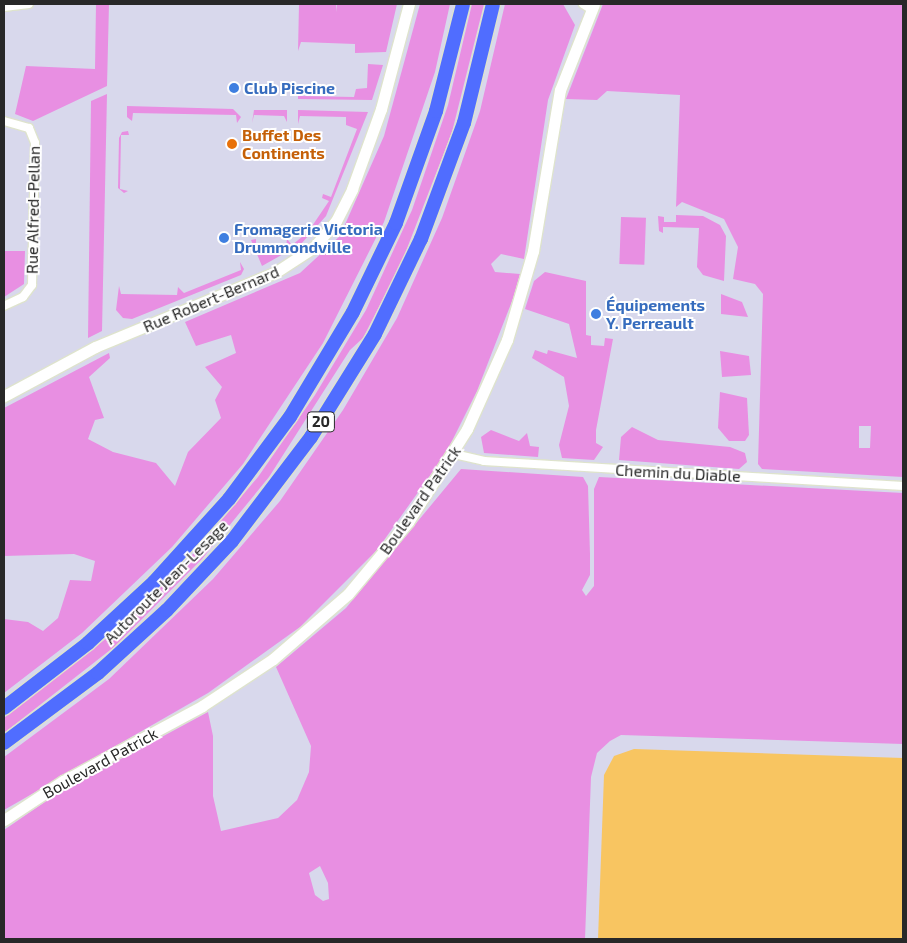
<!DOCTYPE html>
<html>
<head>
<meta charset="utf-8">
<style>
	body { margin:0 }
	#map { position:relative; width:907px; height:943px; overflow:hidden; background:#d8d8ec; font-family:"Exo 2",sans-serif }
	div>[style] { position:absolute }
	.green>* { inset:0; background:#e88fe2; transform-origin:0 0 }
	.water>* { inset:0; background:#f8c561 }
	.roads { filter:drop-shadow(1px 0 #dee3cd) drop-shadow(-1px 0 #dee3cd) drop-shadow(0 1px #dee3cd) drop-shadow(0 -1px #dee3cd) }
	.street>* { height:8px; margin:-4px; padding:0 4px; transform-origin:4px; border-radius:4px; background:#fff }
	.secondary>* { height:11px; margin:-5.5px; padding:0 5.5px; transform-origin:5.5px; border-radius:5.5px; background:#fff }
	.highway>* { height:14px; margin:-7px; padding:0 7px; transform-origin:7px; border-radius:7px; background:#506dff }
	.dots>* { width:14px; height:14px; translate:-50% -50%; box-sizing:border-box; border:2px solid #fff; border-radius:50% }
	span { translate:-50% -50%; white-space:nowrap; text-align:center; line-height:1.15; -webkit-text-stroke:4px #fff; paint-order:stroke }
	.shield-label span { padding:1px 4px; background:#fff; border:1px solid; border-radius:4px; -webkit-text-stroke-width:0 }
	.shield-label { font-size:15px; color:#282828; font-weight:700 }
	.shop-label { font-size:16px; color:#366cbe; font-weight:700 }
	.left { translate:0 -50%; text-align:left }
	.food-label { font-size:16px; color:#c56008; font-weight:700 }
	.street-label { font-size:16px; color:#282828 }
	.frame { position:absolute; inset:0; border:5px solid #282828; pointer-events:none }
</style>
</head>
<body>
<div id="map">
	<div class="green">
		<div style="clip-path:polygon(96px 4px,109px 4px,107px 86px,33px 121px,15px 114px,26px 66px,95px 69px)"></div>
		<div style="clip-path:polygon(299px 4px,336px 4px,336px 12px,337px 4px,397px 4px,386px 52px,355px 53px,355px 44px,301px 42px,298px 51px)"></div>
		<div style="clip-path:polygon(420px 4px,450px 4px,435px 72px,384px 222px,323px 343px,243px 464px,172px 547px,82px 633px,4px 693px,4px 619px,28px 622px,43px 631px,58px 618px,70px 580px,91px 581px,95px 561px,74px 554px,4px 556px,4px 408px,109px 353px,110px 358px,89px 377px,104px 418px,95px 420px,88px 439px,113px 452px,156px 463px,175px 486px,188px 452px,221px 418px,215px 400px,222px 387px,205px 367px,236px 353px,231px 335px,196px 346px,185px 322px,300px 273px,340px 236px,384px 136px)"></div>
		<div style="clip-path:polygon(472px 4px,484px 4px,452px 132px,401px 264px,363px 338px,350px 350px,269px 477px,202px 559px,114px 647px,4px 733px,4px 718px,117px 630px,187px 561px,258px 477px,315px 395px,366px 310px,412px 210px,448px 105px)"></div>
		<div style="clip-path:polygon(505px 4px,563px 4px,575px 25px,548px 100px,524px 259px,501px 254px,491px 264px,495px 272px,520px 274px,514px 296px,477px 391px,446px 453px,377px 550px,300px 627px,208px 693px,4px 810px,4px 757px,109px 679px,213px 579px,280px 501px,343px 410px,397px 318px,442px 218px,480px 111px)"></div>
		<div style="clip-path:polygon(evenodd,603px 4px,903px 4px,903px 477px,762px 469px,758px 464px,763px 294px,755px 284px,733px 279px,738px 247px,724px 219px,682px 202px,676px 207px,680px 95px,607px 91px,597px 100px,566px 99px,603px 4px,859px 426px,871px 426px,870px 448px,859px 448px,859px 426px)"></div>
		<div style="clip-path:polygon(368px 64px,383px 65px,372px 100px,298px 99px,298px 90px,300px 96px,354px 97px,356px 89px,367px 88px)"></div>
		<div style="clip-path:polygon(107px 94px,102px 331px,88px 338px,91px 101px)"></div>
		<div style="clip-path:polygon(127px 106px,233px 109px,241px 117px,237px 123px,236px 115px,133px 113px,132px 121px,127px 117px)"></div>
		<div style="clip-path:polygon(254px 110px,287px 110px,287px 122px,284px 116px,254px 115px,252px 123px)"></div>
		<div style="clip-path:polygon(298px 110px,368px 112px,326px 216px,301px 244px,262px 266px,251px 240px,256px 239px,256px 247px,286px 247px,287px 239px,292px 245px,308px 232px,329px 201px,322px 198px,323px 194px,331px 197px,357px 129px,346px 125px,346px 117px,300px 116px,298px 124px)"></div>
		<div style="clip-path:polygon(128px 131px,129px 135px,121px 135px,120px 189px,128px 191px,124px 193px,118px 188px,119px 138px,122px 132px)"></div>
		<div style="clip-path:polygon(676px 215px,703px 216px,720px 225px,726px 236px,724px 281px,703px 275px,697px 267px,699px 228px,663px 227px,663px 233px,659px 231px,658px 216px,664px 217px,664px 222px,676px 222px)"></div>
		<div style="left:621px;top:217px;width:25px;height:47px;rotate:2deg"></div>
		<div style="clip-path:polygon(4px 251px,25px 251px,24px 284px,4px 297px)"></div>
		<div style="clip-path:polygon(240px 262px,244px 269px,241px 275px,132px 319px,123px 318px,116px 310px,119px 286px,121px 294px,177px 295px,178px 287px,184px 293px,241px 270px)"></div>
		<div style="clip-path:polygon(545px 272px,586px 281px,586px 335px,591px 336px,591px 345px,604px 346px,605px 338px,613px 339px,596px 430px,596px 443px,603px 447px,594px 460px,562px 458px,559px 445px,569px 406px,564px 377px,532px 358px,535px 350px,547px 354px,548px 350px,577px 358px,569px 324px,525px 309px,534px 281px)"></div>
		<div style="clip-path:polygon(721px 294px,742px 302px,748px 317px,721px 314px)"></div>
		<div style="clip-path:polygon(720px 351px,749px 356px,751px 375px,722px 377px)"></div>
		<div style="clip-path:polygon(720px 392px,747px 398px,749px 435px,745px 441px,729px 441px,718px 428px)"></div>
		<div style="clip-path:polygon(632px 427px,658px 440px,730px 447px,745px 453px,747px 462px,739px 469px,619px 460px,621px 437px)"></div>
		<div style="clip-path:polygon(491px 430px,519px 441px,527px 433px,530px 446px,539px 447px,538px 457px,484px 453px,481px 437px)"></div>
		<div style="clip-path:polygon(evenodd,461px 469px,583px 477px,588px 486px,590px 554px,590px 575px,582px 590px,586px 596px,594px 586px,594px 489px,599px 477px,903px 493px,903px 744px,621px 735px,610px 741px,597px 753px,591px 777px,585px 939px,4px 939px,4px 830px,58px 793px,208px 712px,213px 736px,213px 796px,221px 831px,278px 818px,297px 800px,309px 772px,311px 746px,276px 667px,346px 608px,461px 469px,320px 866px,328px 883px,329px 899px,323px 901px,315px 895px,309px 873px,320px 866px)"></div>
	</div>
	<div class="water">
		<div style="clip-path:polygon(634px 749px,903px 758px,903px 939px,598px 939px,604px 775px,614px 756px)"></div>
	</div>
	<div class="roads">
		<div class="street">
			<div style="left:583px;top:4px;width:9px;rotate:32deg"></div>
			<div style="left:4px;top:7px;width:25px;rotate:-7deg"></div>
			<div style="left:4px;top:121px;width:26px;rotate:16deg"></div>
			<div style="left:29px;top:128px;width:16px;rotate:68deg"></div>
			<div style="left:35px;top:143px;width:142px;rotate:91.2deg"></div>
			<div style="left:32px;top:285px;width:15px;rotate:127deg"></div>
			<div style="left:23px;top:297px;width:21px;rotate:155deg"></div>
			<div style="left:454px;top:454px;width:31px;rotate:13deg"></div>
			<div style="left:484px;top:461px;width:420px;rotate:3.4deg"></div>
		</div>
		<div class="secondary">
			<div style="left:4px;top:396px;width:103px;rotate:-28.3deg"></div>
			<div style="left:95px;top:347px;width:196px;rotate:-22.5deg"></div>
			<div style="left:276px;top:272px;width:45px;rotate:-33.3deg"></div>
			<div style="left:314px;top:247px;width:34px;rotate:-50deg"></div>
			<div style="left:336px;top:221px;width:36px;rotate:-63deg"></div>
			<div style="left:352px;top:189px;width:85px;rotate:-70.1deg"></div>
			<div style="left:381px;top:109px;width:109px;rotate:-75.1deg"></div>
			<div style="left:4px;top:820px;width:71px;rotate:-33.5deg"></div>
			<div style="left:63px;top:781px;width:158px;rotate:-28.3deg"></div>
			<div style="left:202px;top:706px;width:85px;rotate:-33.5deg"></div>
			<div style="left:273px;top:659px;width:99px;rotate:-40.9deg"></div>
			<div style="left:348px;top:594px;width:94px;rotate:-50.2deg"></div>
			<div style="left:408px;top:522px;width:110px;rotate:-57.6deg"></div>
			<div style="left:467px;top:429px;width:98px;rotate:-65.8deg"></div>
			<div style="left:507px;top:340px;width:93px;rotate:-73.7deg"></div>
			<div style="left:533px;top:251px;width:163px;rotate:-80.5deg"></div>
			<div style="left:560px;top:90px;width:92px;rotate:-68.4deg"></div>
		</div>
		<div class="highway">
			<div style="left:4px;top:708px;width:106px;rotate:-37.7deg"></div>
			<div style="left:88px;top:643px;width:90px;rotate:-42.7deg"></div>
			<div style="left:154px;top:582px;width:112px;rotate:-47.9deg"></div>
			<div style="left:229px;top:499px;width:102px;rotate:-53.4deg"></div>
			<div style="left:290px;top:417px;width:122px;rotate:-59deg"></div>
			<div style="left:353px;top:312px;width:99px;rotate:-64.2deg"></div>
			<div style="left:396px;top:223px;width:119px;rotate:-70.3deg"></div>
			<div style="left:436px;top:111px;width:110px;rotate:-75.8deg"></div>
			<div style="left:4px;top:743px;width:117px;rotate:-36.7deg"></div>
			<div style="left:98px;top:673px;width:93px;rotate:-42.4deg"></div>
			<div style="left:167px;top:610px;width:95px;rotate:-46.7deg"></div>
			<div style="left:232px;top:541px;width:131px;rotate:-52.8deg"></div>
			<div style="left:311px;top:437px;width:121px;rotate:-58.1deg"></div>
			<div style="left:375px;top:334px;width:106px;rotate:-64.2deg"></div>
			<div style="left:421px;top:239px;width:124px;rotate:-69.7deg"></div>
			<div style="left:464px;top:123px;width:122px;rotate:-76.3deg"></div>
		</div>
	</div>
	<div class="dots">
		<div style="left:234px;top:88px;background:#3f7fe0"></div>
		<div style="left:232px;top:144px;background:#e8710a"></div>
		<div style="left:224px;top:238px;background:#3f7fe0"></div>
		<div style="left:596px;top:314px;background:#3f7fe0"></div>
	</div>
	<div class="shield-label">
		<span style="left:321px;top:422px">20</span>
	</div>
	<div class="shop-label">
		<span class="left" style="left:244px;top:88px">Club Piscine</span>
		<span class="left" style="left:234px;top:238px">Fromagerie Victoria<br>Drummondville</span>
		<span class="left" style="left:606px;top:314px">Équipements<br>Y. Perreault</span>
	</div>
	<div class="food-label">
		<span class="left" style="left:242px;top:144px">Buffet Des<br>Continents</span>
	</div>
	<div class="street-label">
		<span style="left:33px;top:210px;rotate:-89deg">Rue Alfred-Pellan</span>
		<span style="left:211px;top:299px;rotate:-23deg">Rue Robert-Bernard</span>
		<span style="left:678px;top:473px;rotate:3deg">Chemin du Diable</span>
		<span style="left:420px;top:500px;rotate:-55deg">Boulevard Patrick</span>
		<span style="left:166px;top:582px;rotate:-45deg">Autoroute Jean-Lesage</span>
		<span style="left:100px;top:763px;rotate:-29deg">Boulevard Patrick</span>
	</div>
	<div class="frame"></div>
</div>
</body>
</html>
